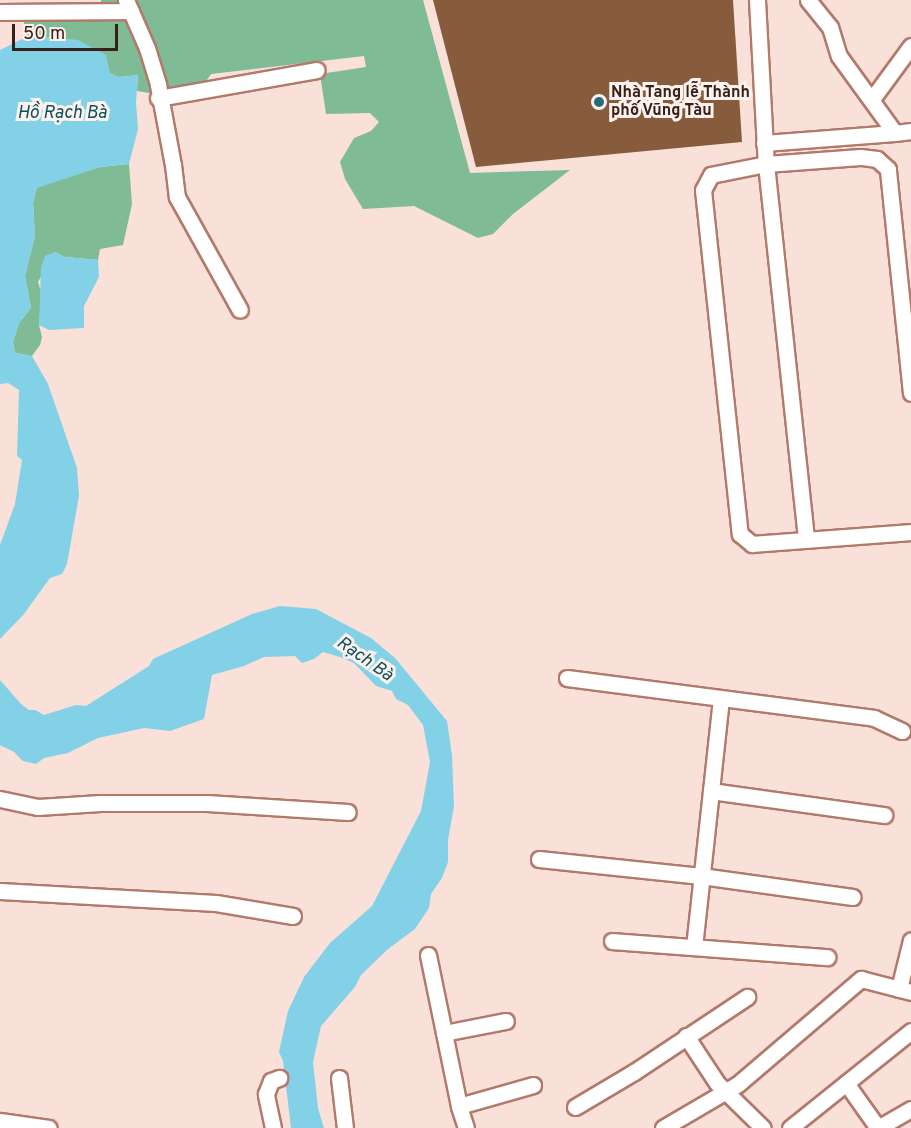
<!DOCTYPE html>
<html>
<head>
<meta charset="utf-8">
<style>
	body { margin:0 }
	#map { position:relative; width:911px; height:1128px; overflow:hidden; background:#f9e0d9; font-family:Overpass,sans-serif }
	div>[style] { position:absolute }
	.forest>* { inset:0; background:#7fbb95 }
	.water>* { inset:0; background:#83d1e6 }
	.building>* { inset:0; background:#875c3d }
	.roads { filter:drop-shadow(2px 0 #b17a6b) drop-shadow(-2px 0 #b17a6b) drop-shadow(0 2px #b17a6b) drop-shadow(0 -2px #b17a6b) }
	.minor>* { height:15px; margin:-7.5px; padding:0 7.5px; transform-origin:7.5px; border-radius:7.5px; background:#fff }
	.dots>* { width:16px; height:16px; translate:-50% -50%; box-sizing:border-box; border:3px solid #fdf1ed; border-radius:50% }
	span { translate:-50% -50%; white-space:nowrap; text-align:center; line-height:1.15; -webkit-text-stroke:6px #fdf1ed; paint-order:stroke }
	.poi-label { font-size:16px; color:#36201a; font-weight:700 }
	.left { translate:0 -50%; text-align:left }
	.water-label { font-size:18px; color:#094f5e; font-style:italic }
	.scale { position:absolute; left:12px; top:24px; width:106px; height:27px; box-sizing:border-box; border:3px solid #36201a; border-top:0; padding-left:8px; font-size:18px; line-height:21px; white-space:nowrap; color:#36201a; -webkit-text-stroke:4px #fdf1ed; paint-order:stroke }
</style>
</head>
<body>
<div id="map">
	<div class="forest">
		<div style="clip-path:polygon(101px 0,423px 0,470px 173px,570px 170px,513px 214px,493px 234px,478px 238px,414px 206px,363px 209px,345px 179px,340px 162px,354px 138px,371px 131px,379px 122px,370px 113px,326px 114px,320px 74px,366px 67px,364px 56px,211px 74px,197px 95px,184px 99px,137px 91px,138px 75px,119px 77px,24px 38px,24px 17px,101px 16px)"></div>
		<div style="clip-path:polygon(129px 164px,132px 204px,123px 245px,100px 249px,98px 260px,65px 257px,55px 252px,38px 282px,42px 295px,39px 325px,42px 337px,40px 345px,32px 356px,15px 353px,13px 342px,19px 323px,31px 308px,25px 276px,35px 236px,33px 203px,37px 187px,100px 167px)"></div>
	</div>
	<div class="water">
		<div style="clip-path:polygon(30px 35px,78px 40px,106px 55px,110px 73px,119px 77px,138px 75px,136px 103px,138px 129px,129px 164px,100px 167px,37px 188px,33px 203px,35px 236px,25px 276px,31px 308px,19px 323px,13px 342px,15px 353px,32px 356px,48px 384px,77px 468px,79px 496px,67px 564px,62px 574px,50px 578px,24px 614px,0 639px,0 545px,15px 504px,22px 460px,17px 456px,19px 390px,8px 383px,0 384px,0 50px)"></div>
		<div style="clip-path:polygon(55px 252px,65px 257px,98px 260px,99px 277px,84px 306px,84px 328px,49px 330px,39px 325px,41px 267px,45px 256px)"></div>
		<div style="clip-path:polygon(280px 606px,316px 609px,371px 638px,395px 658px,447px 721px,452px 755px,454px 806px,448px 840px,448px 862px,442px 878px,431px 894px,429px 908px,415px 929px,388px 949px,361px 975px,355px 987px,321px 1026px,313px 1062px,318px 1108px,324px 1128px,291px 1128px,283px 1061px,279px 1052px,288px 1011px,304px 977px,330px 943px,372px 906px,421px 811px,430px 762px,423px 725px,408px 705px,396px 699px,392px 691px,376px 686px,354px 663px,340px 657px,323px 652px,314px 659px,302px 663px,295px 656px,264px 657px,244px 666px,212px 675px,204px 719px,170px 731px,144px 728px,98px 738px,68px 753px,44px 758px,36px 764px,23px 761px,14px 752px,0 745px,0 680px,21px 704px,29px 710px,35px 710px,44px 715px,76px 705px,86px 706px,149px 666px,153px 659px,252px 614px)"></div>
	</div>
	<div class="building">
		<div style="clip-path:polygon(433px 0,733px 0,742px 142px,476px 167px)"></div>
	</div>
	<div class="roads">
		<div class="minor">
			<div style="left:126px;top:0;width:52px;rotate:66.4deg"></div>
			<div style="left:147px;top:48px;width:39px;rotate:73deg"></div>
			<div style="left:158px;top:85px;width:81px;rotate:79.4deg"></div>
			<div style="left:173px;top:165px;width:32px;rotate:83deg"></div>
			<div style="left:177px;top:197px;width:129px;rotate:60.9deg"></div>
			<div style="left:757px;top:0;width:164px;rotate:86.9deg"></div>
			<div style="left:766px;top:164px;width:378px;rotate:83.9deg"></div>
			<div style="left:808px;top:0;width:35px;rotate:51deg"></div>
			<div style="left:830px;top:27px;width:30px;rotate:73deg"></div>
			<div style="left:839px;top:56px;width:95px;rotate:54deg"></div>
			<div style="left:895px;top:133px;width:16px;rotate:-7deg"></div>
			<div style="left:0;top:12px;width:131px;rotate:-0.4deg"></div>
			<div style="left:158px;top:98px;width:161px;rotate:-10deg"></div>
			<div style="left:872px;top:99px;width:66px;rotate:-53.7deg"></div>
			<div style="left:764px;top:143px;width:131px;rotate:-4.4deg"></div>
			<div style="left:911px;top:393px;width:225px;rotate:-95.9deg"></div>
			<div style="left:888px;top:169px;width:15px;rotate:-138deg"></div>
			<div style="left:877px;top:159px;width:17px;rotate:-173deg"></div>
			<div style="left:860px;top:157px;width:94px;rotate:175.7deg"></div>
			<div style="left:766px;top:164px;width:56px;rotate:168.7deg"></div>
			<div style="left:711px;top:175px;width:17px;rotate:118deg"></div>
			<div style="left:703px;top:190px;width:346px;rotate:83.9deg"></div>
			<div style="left:740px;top:534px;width:16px;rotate:40deg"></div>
			<div style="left:752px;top:544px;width:159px;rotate:-4.3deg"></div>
			<div style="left:567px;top:678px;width:310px;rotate:7.4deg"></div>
			<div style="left:874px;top:718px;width:31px;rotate:25deg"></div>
			<div style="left:711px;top:791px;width:175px;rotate:7.9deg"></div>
			<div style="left:0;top:799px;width:39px;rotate:12deg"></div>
			<div style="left:38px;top:807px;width:62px;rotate:-3.7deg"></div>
			<div style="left:100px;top:803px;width:107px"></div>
			<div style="left:207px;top:803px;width:141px;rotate:3.7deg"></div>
			<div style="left:539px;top:859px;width:163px;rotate:6deg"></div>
			<div style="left:701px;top:876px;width:153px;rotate:7.9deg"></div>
			<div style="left:0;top:891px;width:216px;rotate:3.2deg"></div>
			<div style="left:216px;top:903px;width:78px;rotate:9.6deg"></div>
			<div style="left:612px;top:941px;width:216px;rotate:4.3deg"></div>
			<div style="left:694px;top:947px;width:250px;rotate:-83.8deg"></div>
			<div style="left:428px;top:955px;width:154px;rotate:78.4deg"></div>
			<div style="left:899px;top:989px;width:50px;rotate:-76.2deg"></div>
			<div style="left:444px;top:1033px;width:63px;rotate:-11deg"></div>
			<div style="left:686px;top:1036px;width:56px;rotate:56.6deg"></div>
			<div style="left:717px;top:1083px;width:64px;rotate:44.4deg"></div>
			<div style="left:339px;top:1078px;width:50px;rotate:83.2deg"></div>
			<div style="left:846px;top:1083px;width:55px;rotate:54.6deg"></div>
			<div style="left:575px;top:1107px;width:69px;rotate:-30.7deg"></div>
			<div style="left:634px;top:1072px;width:136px;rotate:-33.6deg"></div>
			<div style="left:0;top:1121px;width:49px;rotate:8.1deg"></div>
			<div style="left:273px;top:1128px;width:35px;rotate:-102deg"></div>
			<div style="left:266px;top:1094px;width:14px;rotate:-69deg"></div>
			<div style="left:271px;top:1081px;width:9px;rotate:-21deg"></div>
			<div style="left:466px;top:1128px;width:23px;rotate:-108deg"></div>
			<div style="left:459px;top:1106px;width:77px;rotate:-15.8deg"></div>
			<div style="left:663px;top:1128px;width:87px;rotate:-30.4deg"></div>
			<div style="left:738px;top:1084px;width:162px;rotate:-40.5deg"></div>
			<div style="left:861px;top:979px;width:52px;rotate:14.6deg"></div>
			<div style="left:790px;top:1128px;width:155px;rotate:-38.7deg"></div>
			<div style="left:878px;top:1128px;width:38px;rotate:-30deg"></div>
		</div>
	</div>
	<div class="dots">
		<div style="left:599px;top:102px;background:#266b7b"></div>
	</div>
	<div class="poi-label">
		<span class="left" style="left:611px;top:102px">Nhà Tang lễ Thành<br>phố Vũng Tàu</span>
	</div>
	<div class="water-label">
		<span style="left:62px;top:114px">Hồ Rạch Bà</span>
		<span style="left:364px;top:660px;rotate:35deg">Rạch Bà</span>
	</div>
	<div class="scale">50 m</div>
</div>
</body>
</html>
